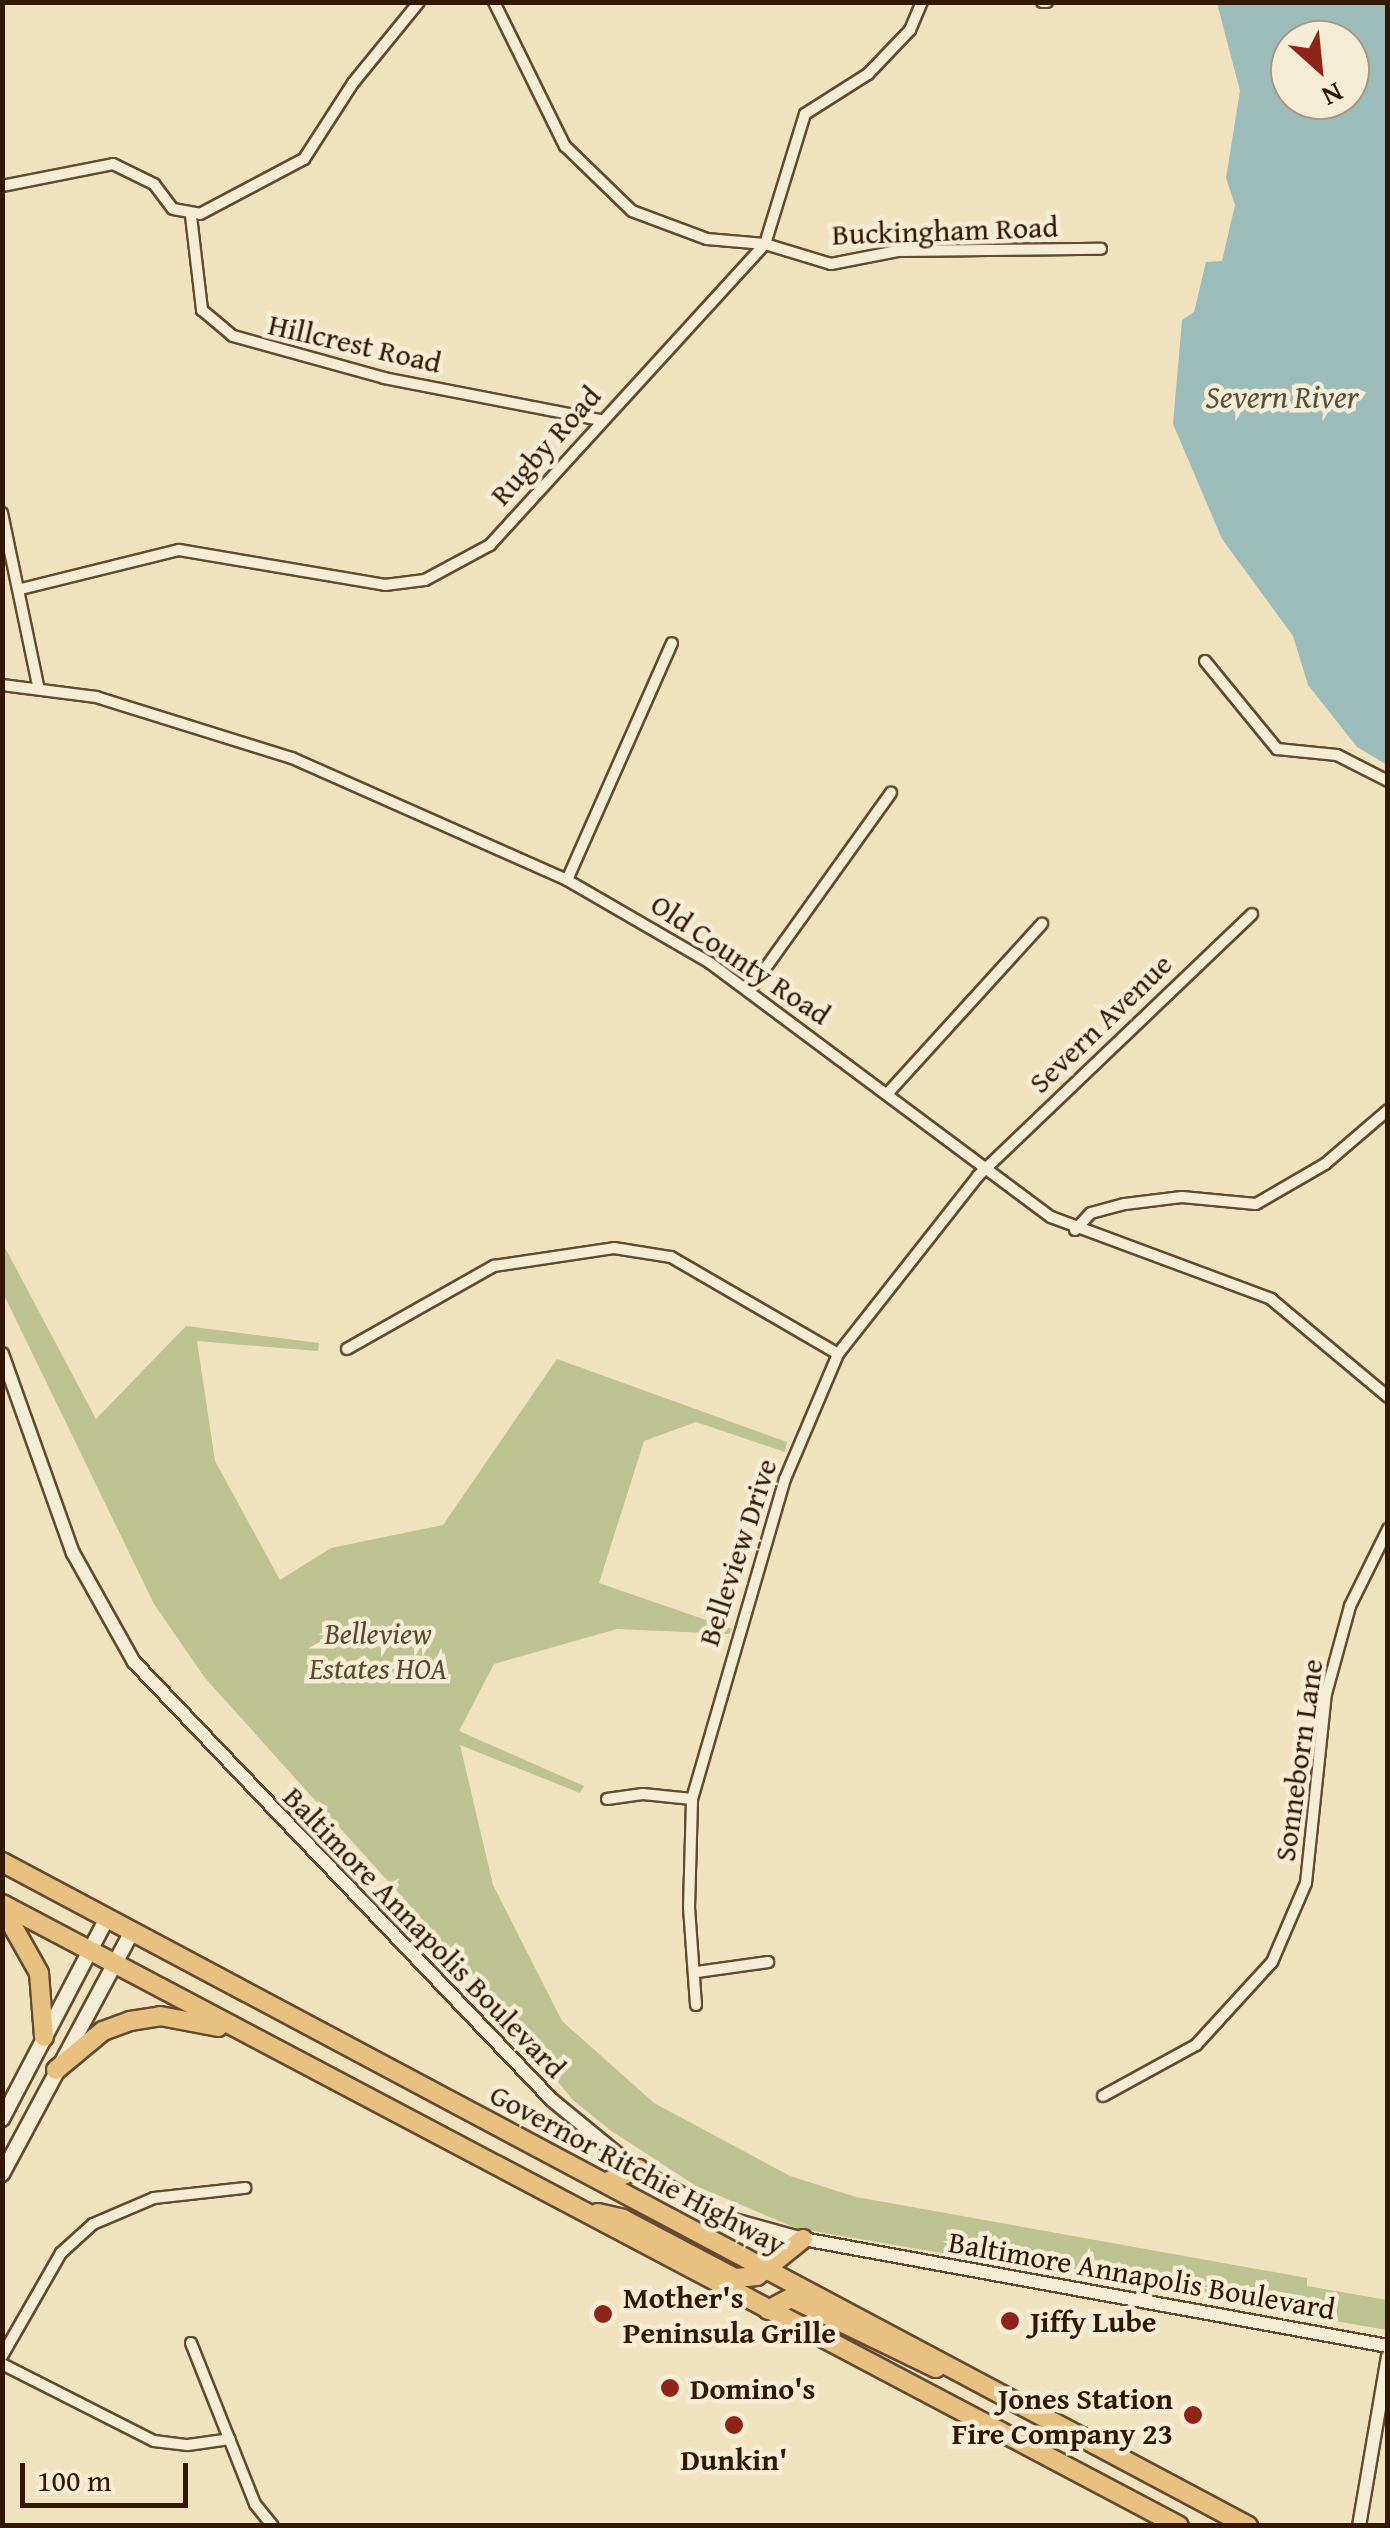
<!DOCTYPE html>
<html>
<head>
<meta charset="utf-8">
<style>
	body { margin:0 }
	#map { position:relative; width:1390px; height:2528px; overflow:hidden; background:#f0e2bf; font-family:"Gentium Book Plus",serif }
	div>[style] { position:absolute }
	.green>* { inset:0; background:#bcc290 }
	.water>* { inset:0; background:#9bbcb8 }
	.roads { filter:drop-shadow(2px 0 #624a31) drop-shadow(-2px 0 #624a31) drop-shadow(0 2px #624a31) drop-shadow(0 -2px #624a31) }
	.minor>* { height:10px; margin:-5px; padding:0 5px; transform-origin:5px; border-radius:5px; background:#f5ecd5 }
	.tertiary>* { height:12px; margin:-6px; padding:0 6px; transform-origin:6px; border-radius:6px; background:#f5ecd5 }
	.secondary>* { height:14px; margin:-7px; padding:0 7px; transform-origin:7px; border-radius:7px; background:#f5ecd5 }
	.trunk>* { height:18px; margin:-9px; padding:0 9px; transform-origin:9px; border-radius:9px; background:#e8c180 }
	.dots>* { width:28px; height:28px; translate:-50% -50%; box-sizing:border-box; border:5px solid #f5ecd5; border-radius:50% }
	span { translate:-50% -50%; white-space:nowrap; text-align:center; line-height:1.15; -webkit-text-stroke:9px #f5ecd5; paint-order:stroke }
	.street-label { font-size:30px; color:#321702 }
	.park-label { font-size:30px; color:#5b4a2d; font-style:italic }
	.poi-label { font-size:30px; color:#321702; font-weight:700 }
	.left { translate:0 -50%; text-align:left }
	.right { translate:-100% -50%; text-align:right }
	.water-label { font-size:32px; color:#575142; font-style:italic }
	.frame { position:absolute; inset:0; border:5px solid #321702; pointer-events:none }
	.north { position:absolute; left:1270px; top:20px; width:100px; height:100px; box-sizing:border-box; background:#f5ecd5; border:2px solid #a79781; border-radius:50%; rotate:153deg; font-size:28px; font-weight:700; line-height:40px; text-align:center; color:#321702 }
	.north::after { content:''; display:block; margin:auto; width:35px; height:45px; background:#8f2418; clip-path:polygon(50% 0,100% 100%,50% 72%,0 100%) }
	.scale { position:absolute; left:20px; top:2463px; width:168px; height:45px; box-sizing:border-box; border:5px solid #321702; border-top:0; padding-left:12px; font-size:30px; line-height:35px; white-space:nowrap; color:#321702; -webkit-text-stroke:8px #f5ecd5; paint-order:stroke }
</style>
</head>
<body>
<div id="map">
	<div class="green">
		<div style="clip-path:polygon(2px 1242px,96px 1419px,186px 1326px,319px 1343px,318px 1351px,197px 1341px,215px 1461px,280px 1580px,331px 1548px,443px 1525px,557px 1359px,787px 1442px,785px 1452px,696px 1422px,644px 1441px,599px 1583px,732px 1629px,729px 1634px,617px 1629px,494px 1664px,459px 1731px,584px 1786px,580px 1793px,460px 1745px,493px 1885px,562px 2021px,654px 2103px,790px 2176px,856px 2197px,1307px 2278px,1307px 2286px,1387px 2300px,1387px 2330px,796px 2228px,696px 2186px,610px 2130px,573px 2100px,432px 1930px,205px 1678px,154px 1604px,3px 1293px)"></div>
	</div>
	<div class="water">
		<div style="clip-path:polygon(evenodd,1217px 3px,1387px 3px,1387px 765px,1357px 747px,1308px 685px,1293px 636px,1222px 539px,1173px 424px,1182px 320px,1194px 312px,1206px 262px,1222px 261px,1235px 205px,1226px 178px,1240px 91px,1217px 3px,1290px 40px,1350px 40px,1350px 100px,1290px 100px,1290px 40px)"></div>
	</div>
	<div class="roads">
		<div class="minor">
			<div style="left:494px;top:2px;width:161px;rotate:63.8deg"></div>
			<div style="left:565px;top:146px;width:93px;rotate:44.1deg"></div>
			<div style="left:632px;top:211px;width:80px;rotate:20.5deg"></div>
			<div style="left:707px;top:239px;width:58px;rotate:4.9deg"></div>
			<div style="left:765px;top:244px;width:69px;rotate:16.9deg"></div>
			<div style="left:831px;top:264px;width:68px;rotate:-11deg"></div>
			<div style="left:898px;top:251px;width:203px;rotate:-0.6deg"></div>
			<div style="left:1042px;top:2px;width:5px"></div>
			<div style="left:2px;top:186px;width:113px;rotate:-11.2deg"></div>
			<div style="left:113px;top:164px;width:46px;rotate:26deg"></div>
			<div style="left:154px;top:184px;width:31px;rotate:53deg"></div>
			<div style="left:173px;top:209px;width:27px;rotate:10deg"></div>
			<div style="left:200px;top:214px;width:118px;rotate:-27.9deg"></div>
			<div style="left:304px;top:159px;width:90px;rotate:-57.2deg"></div>
			<div style="left:353px;top:83px;width:104px;rotate:-50.8deg"></div>
			<div style="left:191px;top:216px;width:95px;rotate:83.3deg"></div>
			<div style="left:202px;top:310px;width:40px;rotate:40deg"></div>
			<div style="left:233px;top:336px;width:157px;rotate:15.5deg"></div>
			<div style="left:384px;top:378px;width:220px;rotate:11deg"></div>
			<div style="left:2px;top:513px;width:177px;rotate:78.2deg"></div>
			<div style="left:21px;top:589px;width:163px;rotate:-13.9deg"></div>
			<div style="left:179px;top:550px;width:209px;rotate:9.6deg"></div>
			<div style="left:385px;top:585px;width:40px;rotate:-7.1deg"></div>
			<div style="left:425px;top:580px;width:74px;rotate:-28.3deg"></div>
			<div style="left:490px;top:545px;width:408px;rotate:-47.6deg"></div>
			<div style="left:765px;top:244px;width:136px;rotate:-72.9deg"></div>
			<div style="left:805px;top:114px;width:75px;rotate:-32.4deg"></div>
			<div style="left:868px;top:74px;width:61px;rotate:-46.3deg"></div>
			<div style="left:910px;top:30px;width:30px;rotate:-67deg"></div>
			<div style="left:1205px;top:661px;width:114px;rotate:50.7deg"></div>
			<div style="left:1277px;top:749px;width:60px;rotate:5.7deg"></div>
			<div style="left:1337px;top:755px;width:57px;rotate:27deg"></div>
			<div style="left:2px;top:685px;width:95px;rotate:7.3deg"></div>
			<div style="left:96px;top:697px;width:205px;rotate:17.3deg"></div>
			<div style="left:292px;top:758px;width:301px;rotate:23.9deg"></div>
			<div style="left:567px;top:880px;width:165px;rotate:30.1deg"></div>
			<div style="left:710px;top:963px;width:425px;rotate:36.7deg"></div>
			<div style="left:1051px;top:1217px;width:235px;rotate:20.4deg"></div>
			<div style="left:1271px;top:1299px;width:153px;rotate:39.9deg"></div>
			<div style="left:567px;top:880px;width:259px;rotate:-66.1deg"></div>
			<div style="left:749px;top:991px;width:244px;rotate:-54.4deg"></div>
			<div style="left:888px;top:1093px;width:229px;rotate:-47.7deg"></div>
			<div style="left:1075px;top:1230px;width:23px;rotate:-47deg"></div>
			<div style="left:1091px;top:1213px;width:35px;rotate:-15deg"></div>
			<div style="left:1125px;top:1204px;width:57px;rotate:-7deg"></div>
			<div style="left:1182px;top:1197px;width:74px;rotate:5.4deg"></div>
			<div style="left:1256px;top:1204px;width:80px;rotate:-30.1deg"></div>
			<div style="left:1325px;top:1164px;width:83px;rotate:-40.6deg"></div>
			<div style="left:347px;top:1349px;width:169px;rotate:-29.5deg"></div>
			<div style="left:494px;top:1266px;width:121px;rotate:-8.5deg"></div>
			<div style="left:614px;top:1248px;width:58px;rotate:9deg"></div>
			<div style="left:671px;top:1257px;width:193px;rotate:30.1deg"></div>
			<div style="left:607px;top:1799px;width:36px;rotate:-8deg"></div>
			<div style="left:643px;top:1794px;width:49px;rotate:5.8deg"></div>
			<div style="left:697px;top:1972px;width:72px;rotate:-8deg"></div>
			<div style="left:696px;top:2005px;width:97px;rotate:-94.1deg"></div>
			<div style="left:689px;top:1908px;width:109px;rotate:-88.4deg"></div>
			<div style="left:692px;top:1799px;width:333px;rotate:-73.8deg"></div>
			<div style="left:785px;top:1479px;width:136px;rotate:-67deg"></div>
			<div style="left:838px;top:1354px;width:226px;rotate:-51.8deg"></div>
			<div style="left:978px;top:1176px;width:379px;rotate:-43.7deg"></div>
			<div style="left:1103px;top:2096px;width:106px;rotate:-28.7deg"></div>
			<div style="left:1196px;top:2045px;width:113px;rotate:-47.5deg"></div>
			<div style="left:1272px;top:1962px;width:86px;rotate:-66.7deg"></div>
			<div style="left:1306px;top:1883px;width:190px;rotate:-84deg"></div>
			<div style="left:1326px;top:1694px;width:91px;rotate:-74.7deg"></div>
			<div style="left:1350px;top:1606px;width:86px;rotate:-63.7deg"></div>
			<div style="left:191px;top:2343px;width:173px;rotate:68.3deg"></div>
			<div style="left:255px;top:2504px;width:28px;rotate:51deg"></div>
			<div style="left:2px;top:2356px;width:119px;rotate:-60.2deg"></div>
			<div style="left:61px;top:2253px;width:43px;rotate:-42.2deg"></div>
			<div style="left:93px;top:2224px;width:66px;rotate:-23.1deg"></div>
			<div style="left:154px;top:2198px;width:92px;rotate:-6.3deg"></div>
			<div style="left:2px;top:2364px;width:170px;rotate:26.9deg"></div>
			<div style="left:154px;top:2441px;width:34px;rotate:7deg"></div>
			<div style="left:188px;top:2445px;width:42px;rotate:-8.1deg"></div>
		</div>
		<div class="tertiary">
			<div style="left:2px;top:1354px;width:211px;rotate:70.4deg"></div>
			<div style="left:73px;top:1553px;width:125px;rotate:60.8deg"></div>
			<div style="left:134px;top:1662px;width:605px;rotate:46.34deg"></div>
			<div style="left:552px;top:2100px;width:102px;rotate:39.4deg"></div>
			<div style="left:631px;top:2165px;width:106px;rotate:29.5deg"></div>
			<div style="left:723px;top:2217px;width:83px;rotate:15.4deg"></div>
			<div style="left:803px;top:2239px;width:595px;rotate:10.37deg"></div>
			<div style="left:1359px;top:2526px;width:172px;rotate:-80.3deg"></div>
		</div>
		<div class="secondary">
			<div style="left:2px;top:2119px;width:225px;rotate:-62.4deg"></div>
			<div style="left:2px;top:2174px;width:271px;rotate:-61.8deg"></div>
		</div>
		<div class="trunk">
			<div style="left:2px;top:1862px;width:1412px;rotate:28.05deg"></div>
			<div style="left:2px;top:1904px;width:1331px;rotate:27.85deg"></div>
			<div style="left:3px;top:1909px;width:73px;rotate:60.6deg"></div>
			<div style="left:39px;top:1973px;width:64px;rotate:85.5deg"></div>
			<div style="left:56px;top:2070px;width:61px;rotate:-39.7deg"></div>
			<div style="left:103px;top:2031px;width:29px;rotate:-20deg"></div>
			<div style="left:130px;top:2021px;width:30px;rotate:-9deg"></div>
			<div style="left:160px;top:2016px;width:59px;rotate:10.7deg"></div>
			<div style="left:606px;top:2182px;width:35px;rotate:-22deg"></div>
			<div style="left:598px;top:2213px;width:26px;rotate:13deg"></div>
			<div style="left:623px;top:2219px;width:127px;rotate:27.8deg"></div>
			<div style="left:735px;top:2278px;width:22px;rotate:-5deg"></div>
			<div style="left:757px;top:2276px;width:59px;rotate:-38.8deg"></div>
			<div style="left:768px;top:2310px;width:26px;rotate:-28deg"></div>
			<div style="left:791px;top:2298px;width:161px;rotate:25.8deg"></div>
		</div>
	</div>
	<div class="dots">
		<div style="left:603px;top:2314px;background:#8f2418"></div>
		<div style="left:1010px;top:2321px;background:#8f2418"></div>
		<div style="left:670px;top:2388px;background:#8f2418"></div>
		<div style="left:1193px;top:2415px;background:#8f2418"></div>
		<div style="left:734px;top:2425px;background:#8f2418"></div>
	</div>
	<div class="street-label">
		<span style="left:945px;top:230px;rotate:-2deg">Buckingham Road</span>
		<span style="left:355px;top:343px;rotate:13deg">Hillcrest Road</span>
		<span style="left:545px;top:445px;rotate:-48deg">Rugby Road</span>
		<span style="left:741px;top:959px;rotate:34deg">Old County Road</span>
		<span style="left:1100px;top:1023px;rotate:-44deg">Severn Avenue</span>
		<span style="left:737px;top:1552px;rotate:-72deg">Belleview Drive</span>
		<span style="left:1298px;top:1760px;rotate:-82deg">Sonneborn Lane</span>
		<span style="left:425px;top:1932px;rotate:46deg">Baltimore Annapolis Boulevard</span>
		<span style="left:638px;top:2169px;rotate:28deg">Governor Ritchie Highway</span>
		<span style="left:1142px;top:2275px;rotate:10deg">Baltimore Annapolis Boulevard</span>
	</div>
	<div class="park-label">
		<span style="left:378px;top:1650px">Belleview<br>Estates HOA</span>
	</div>
	<div class="poi-label">
		<span class="left" style="left:623px;top:2314px">Mother's<br>Peninsula Grille</span>
		<span class="left" style="left:1030px;top:2321px">Jiffy Lube</span>
		<span class="left" style="left:690px;top:2388px">Domino's</span>
		<span class="right" style="left:1173px;top:2415px">Jones Station<br>Fire Company 23</span>
		<span style="left:734px;top:2459px">Dunkin'</span>
	</div>
	<div class="water-label">
		<span style="left:1282px;top:397px">Severn River</span>
	</div>
	<div class="frame"></div>
	<div class="north">N</div>
	<div class="scale">100 m</div>
</div>
</body>
</html>
